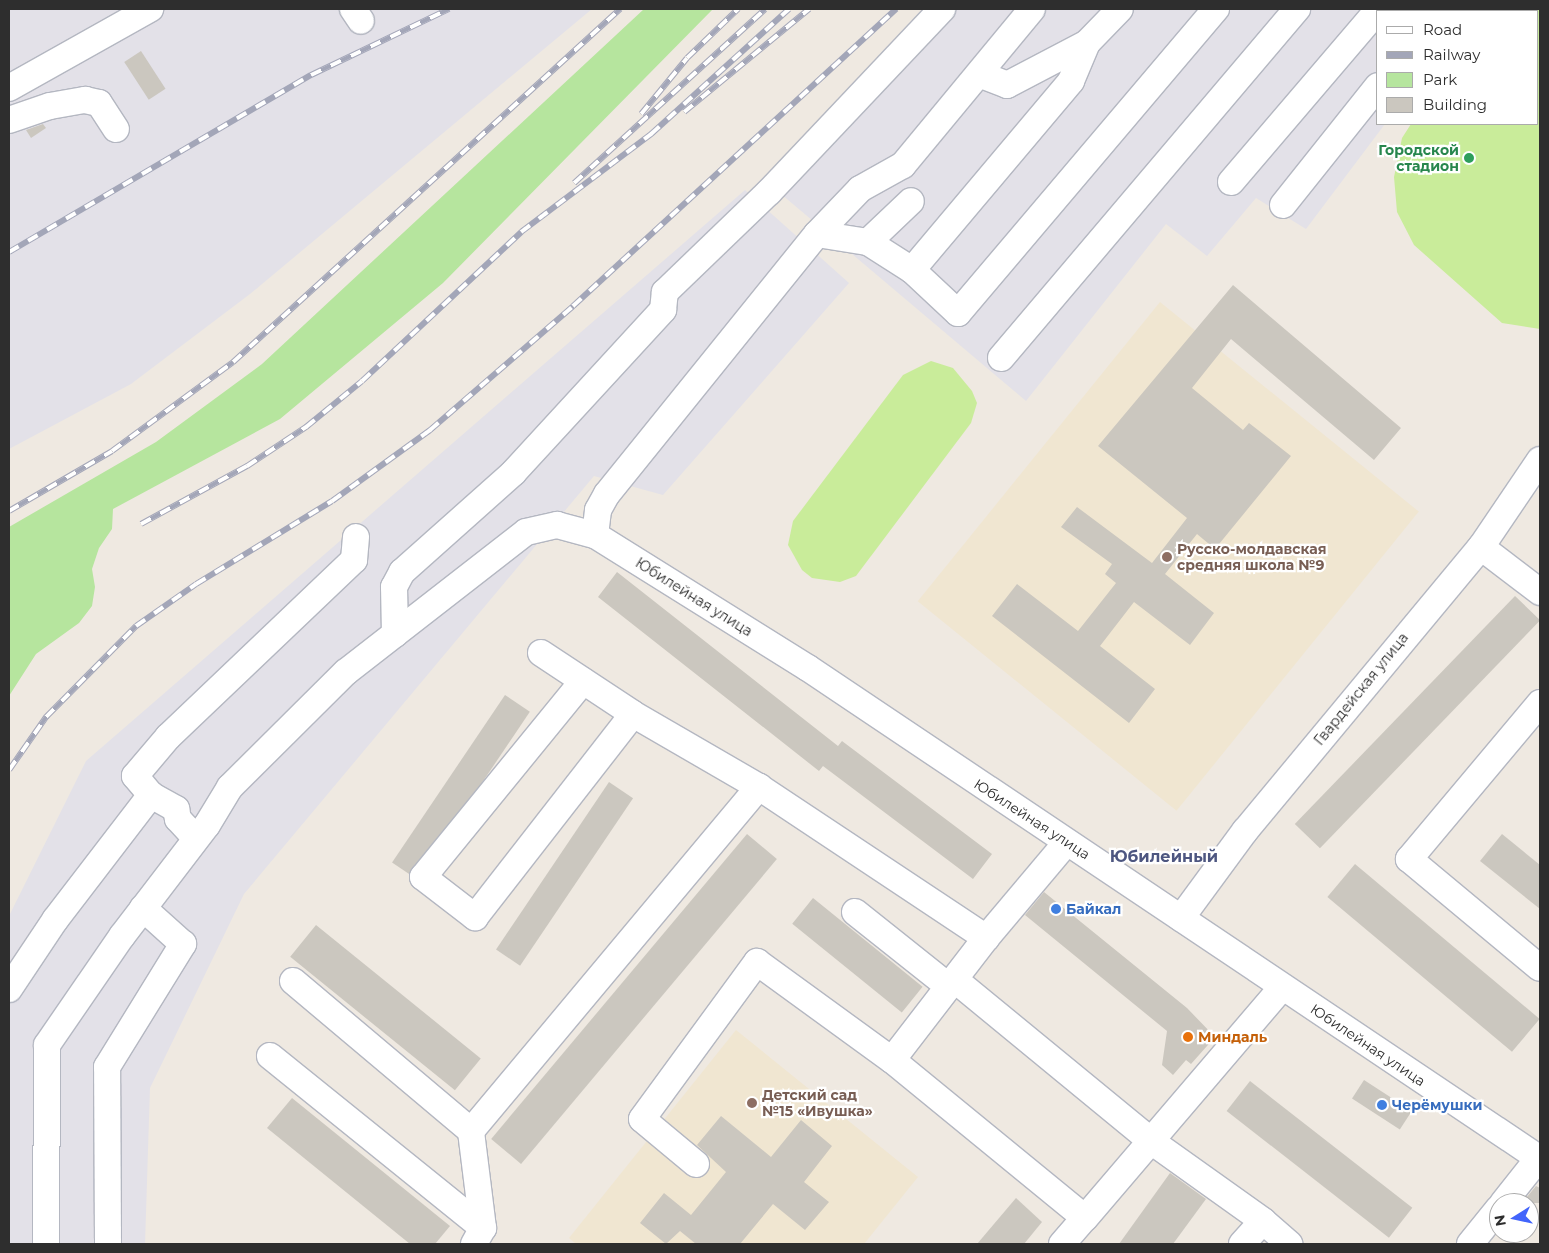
<!DOCTYPE html>
<html>
<head>
<meta charset="utf-8">
<style>
	body { margin:0 }
	#map { position:relative; width:1549px; height:1253px; overflow:hidden; background:#efe9e1; font-family:Montserrat,sans-serif }
	div>[style] { position:absolute }
	.industrial>* { inset:0; background:#e3e1e8 }
	.education>* { inset:0; background:#f0e6d1; transform-origin:0 0 }
	.green>* { inset:0; background:#b6e59e }
	.pitch>* { inset:0; background:#c9ec9a }
	.building>* { inset:0; background:#cbc7bf; transform-origin:0 0 }
	.roads { filter:drop-shadow(1px 0 #b4b7c1) drop-shadow(-1px 0 #b4b7c1) drop-shadow(0 1px #b4b7c1) drop-shadow(0 -1px #b4b7c1) }
	.minor>* { height:26px; margin:-13px; padding:0 13px; transform-origin:13px; border-radius:13px; background:#fff }
	.rail>* { height:5.5px; margin-top:-2.75px; transform-origin:0; background:repeating-linear-gradient(90deg,#fff 0 11px,#a3a6b8 0 22px); box-sizing:border-box; border-block:1px solid #a3a6b8 }
	.dots>* { width:14px; height:14px; translate:-50% -50%; box-sizing:border-box; border:2px solid #fff; border-radius:50% }
	span { translate:-50% -50%; white-space:nowrap; text-align:center; line-height:1.15; -webkit-text-stroke:4.5px #fff; paint-order:stroke }
	.leisure-label { font-size:14px; color:#27864d; font-weight:700 }
	.right { translate:-100% -50%; text-align:right }
	.education-label { font-size:14px; color:#785e54; font-weight:700 }
	.left { translate:0 -50%; text-align:left }
	.street-label { font-size:14px; color:#2e2e2e }
	.shop-label { font-size:14px; color:#366cbe; font-weight:700 }
	.food-label { font-size:14px; color:#c56008; font-weight:700 }
	.quarter-label { font-size:16px; color:#4d5680; font-weight:700 }
	.frame { position:absolute; inset:0; border:10px solid #2e2e2e; pointer-events:none }
	.legend { position:absolute; left:1376px; top:10px; width:162px; height:115px; box-sizing:border-box; background:#fff; border:1px solid #ababab; margin:0; padding:6px 9px; list-style:none; font-size:15px; color:#2e2e2e }
	.legend li { display:flex; align-items:center; gap:10px; height:25px }
	.legend b { width:25px; border:1px solid #ababab }
	.north { position:absolute; left:1489px; top:1193px; width:50px; height:50px; box-sizing:border-box; background:#fff; border:1px solid #ababab; border-radius:50%; rotate:260deg; font-size:14px; font-weight:700; line-height:20px; text-align:center; color:#2e2e2e }
	.north::after { content:''; display:block; margin:auto; width:18px; height:22px; background:#4264fb; clip-path:polygon(50% 0,100% 100%,50% 72%,0 100%) }
</style>
</head>
<body>
<div id="map">
	<div class="industrial">
		<div style="clip-path:polygon(9px 9px,592px 9px,250px 294px,131px 384px,9px 449px)"></div>
		<div style="clip-path:polygon(937px 9px,1470px 9px,1470px 10px,1378px 11px,1378px 124px,1385px 124px,1306px 229px,1256px 198px,1207px 256px,1166px 224px,1026px 401px,768px 183px)"></div>
		<div style="clip-path:polygon(745px 190px,849px 283px,663px 495px,594px 476px,244px 894px,150px 1088px,145px 1244px,9px 1244px,9px 916px,86px 761px)"></div>
	</div>
	<div class="education">
		<div style="left:1160px;top:302px;width:333px;height:385px;rotate:39deg"></div>
		<div style="clip-path:polygon(736px 1030px,918px 1177px,864px 1244px,576px 1244px,569px 1238px)"></div>
	</div>
	<div class="green">
		<div style="clip-path:polygon(644px 9px,713px 9px,443px 283px,280px 419px,113px 509px,112px 529px,99px 548px,92px 569px,95px 587px,92px 606px,79px 623px,36px 654px,9px 696px,9px 527px,156px 442px,262px 364px)"></div>
	</div>
	<div class="pitch">
		<div style="clip-path:polygon(1498px 9px,1540px 9px,1540px 329px,1502px 323px,1414px 245px,1397px 212px,1394px 177px,1402px 138px,1411px 124px,1538px 124px,1538px 11px,1496px 11px)"></div>
		<div style="clip-path:polygon(931px 361px,953px 368px,972px 391px,977px 403px,971px 423px,856px 576px,840px 582px,812px 578px,802px 570px,788px 545px,793px 521px,903px 375px)"></div>
	</div>
	<div class="building">
		<div style="left:141px;top:51px;width:45px;height:20px;rotate:57deg"></div>
		<div style="clip-path:polygon(43px 124px,46px 128px,31px 138px,26px 130px)"></div>
		<div style="clip-path:polygon(1233px 285px,1401px 428px,1374px 460px,1231px 339px,1192px 388px,1243px 430px,1249px 423px,1291px 456px,1215px 549px,1197px 534px,1165px 574px,1214px 613px,1190px 645px,1134px 602px,1100px 646px,1155px 689px,1129px 723px,992px 616px,1017px 584px,1078px 631px,1116px 583px,1105px 574px,1112px 564px,1061px 527px,1077px 507px,1152px 563px,1187px 518px,1098px 446px)"></div>
		<div style="clip-path:polygon(617px 572px,838px 746px,842px 741px,992px 854px,973px 879px,823px 766px,819px 771px,598px 597px)"></div>
		<div style="left:1515px;top:596px;width:35px;height:317px;rotate:44deg"></div>
		<div style="left:505px;top:695px;width:30px;height:202px;rotate:34deg"></div>
		<div style="left:609px;top:782px;width:29px;height:202px;rotate:34deg"></div>
		<div style="left:747px;top:834px;width:39px;height:398px;rotate:40deg"></div>
		<div style="clip-path:polygon(1502px 834px,1540px 865px,1540px 909px,1480px 861px)"></div>
		<div style="left:1355px;top:864px;width:241px;height:43px;rotate:40deg"></div>
		<div style="clip-path:polygon(1044px 892px,1187px 1008px,1215px 1037px,1191px 1064px,1186px 1060px,1173px 1075px,1162px 1065px,1167px 1031px,1025px 915px)"></div>
		<div style="left:813px;top:898px;width:141px;height:33px;rotate:39deg"></div>
		<div style="left:316px;top:925px;width:212px;height:41px;rotate:39deg"></div>
		<div style="left:1364px;top:1080px;width:57px;height:22px;rotate:33deg"></div>
		<div style="left:1250px;top:1081px;width:206px;height:38px;rotate:38deg"></div>
		<div style="clip-path:polygon(292px 1098px,450px 1226px,435px 1244px,410px 1244px,267px 1128px)"></div>
		<div style="clip-path:polygon(721px 1116px,771px 1157px,801px 1120px,832px 1146px,804px 1182px,829px 1202px,805px 1230px,773px 1204px,740px 1244px,696px 1244px,680px 1231px,666px 1244px,640px 1223px,664px 1193px,691px 1215px,726px 1172px,697px 1145px)"></div>
		<div style="clip-path:polygon(1170px 1173px,1206px 1199px,1173px 1244px,1119px 1244px)"></div>
		<div style="clip-path:polygon(1536px 1186px,1540px 1188px,1540px 1203px,1522px 1203px)"></div>
		<div style="clip-path:polygon(1016px 1198px,1042px 1222px,1024px 1244px,977px 1244px)"></div>
	</div>
	<div class="roads">
		<div class="minor">
			<div style="left:353px;top:9px;width:14px;rotate:56deg"></div>
			<div style="left:979px;top:74px;width:30px;rotate:21deg"></div>
			<div style="left:1007px;top:85px;width:90px;rotate:-27.7deg"></div>
			<div style="left:1087px;top:43px;width:47px;rotate:-45.9deg"></div>
			<div style="left:9px;top:88px;width:162px;rotate:-29.3deg"></div>
			<div style="left:9px;top:120px;width:43px;rotate:-18.9deg"></div>
			<div style="left:50px;top:106px;width:36px;rotate:-10deg"></div>
			<div style="left:85px;top:100px;width:14px;rotate:12deg"></div>
			<div style="left:99px;top:103px;width:31px;rotate:57deg"></div>
			<div style="left:1231px;top:182px;width:228px;rotate:-49.5deg"></div>
			<div style="left:1283px;top:205px;width:152px;rotate:-51.4deg"></div>
			<div style="left:817px;top:234px;width:52px;rotate:8.9deg"></div>
			<div style="left:868px;top:242px;width:52px;rotate:32.5deg"></div>
			<div style="left:912px;top:270px;width:63px;rotate:43.1deg"></div>
			<div style="left:958px;top:313px;width:399px;rotate:-49.7deg"></div>
			<div style="left:868px;top:242px;width:59px;rotate:-43.6deg"></div>
			<div style="left:912px;top:270px;width:247px;rotate:-49.9deg"></div>
			<div style="left:1071px;top:81px;width:41px;rotate:-67.2deg"></div>
			<div style="left:1001px;top:358px;width:458px;rotate:-49.7deg"></div>
			<div style="left:595px;top:535px;width:25px;rotate:-83deg"></div>
			<div style="left:598px;top:510px;width:18px;rotate:-61deg"></div>
			<div style="left:607px;top:494px;width:334px;rotate:-51.1deg"></div>
			<div style="left:817px;top:234px;width:62px;rotate:-46.3deg"></div>
			<div style="left:860px;top:189px;width:49px;rotate:-29.2deg"></div>
			<div style="left:903px;top:165px;width:202px;rotate:-50.4deg"></div>
			<div style="left:1481px;top:547px;width:74px;rotate:37.3deg"></div>
			<div style="left:395px;top:634px;width:47px;rotate:-91.2deg"></div>
			<div style="left:394px;top:587px;width:17px;rotate:-62deg"></div>
			<div style="left:402px;top:572px;width:149px;rotate:-41.7deg"></div>
			<div style="left:513px;top:473px;width:222px;rotate:-47.4deg"></div>
			<div style="left:663px;top:310px;width:18px;rotate:-84deg"></div>
			<div style="left:665px;top:292px;width:144px;rotate:-43.9deg"></div>
			<div style="left:769px;top:192px;width:252px;rotate:-46.6deg"></div>
			<div style="left:541px;top:653px;width:110px;rotate:33.5deg"></div>
			<div style="left:633px;top:714px;width:146px;rotate:30.1deg"></div>
			<div style="left:583px;top:681px;width:253px;rotate:129.2deg"></div>
			<div style="left:423px;top:877px;width:66px;rotate:37.6deg"></div>
			<div style="left:475px;top:917px;width:257px;rotate:-52.1deg"></div>
			<div style="left:1540px;top:703px;width:204px;rotate:130deg"></div>
			<div style="left:1409px;top:859px;width:170px;rotate:39.8deg"></div>
			<div style="left:151px;top:795px;width:29px;rotate:29deg"></div>
			<div style="left:176px;top:809px;width:10px;rotate:79deg"></div>
			<div style="left:178px;top:819px;width:26px;rotate:47deg"></div>
			<div style="left:1066px;top:843px;width:124px;rotate:130.1deg"></div>
			<div style="left:986px;top:938px;width:154px;rotate:127.6deg"></div>
			<div style="left:892px;top:1060px;width:249px;rotate:39.3deg"></div>
			<div style="left:1085px;top:1218px;width:304px;rotate:-49.5deg"></div>
			<div style="left:855px;top:912px;width:119px;rotate:38.5deg"></div>
			<div style="left:1181px;top:918px;width:108px;rotate:-53.7deg"></div>
			<div style="left:1245px;top:831px;width:369px;rotate:-50.3deg"></div>
			<div style="left:1481px;top:547px;width:105px;rotate:-55.9deg"></div>
			<div style="left:954px;top:979px;width:255px;rotate:39.4deg"></div>
			<div style="left:1151px;top:1141px;width:138px;rotate:35.5deg"></div>
			<div style="left:293px;top:981px;width:233px;rotate:40.1deg"></div>
			<div style="left:9px;top:989px;width:83px;rotate:-56.3deg"></div>
			<div style="left:55px;top:920px;width:158px;rotate:-52.5deg"></div>
			<div style="left:151px;top:795px;width:25px;rotate:-130deg"></div>
			<div style="left:135px;top:776px;width:51px;rotate:-49.8deg"></div>
			<div style="left:168px;top:737px;width:257px;rotate:-43.6deg"></div>
			<div style="left:354px;top:560px;width:23px;rotate:-85deg"></div>
			<div style="left:270px;top:1056px;width:274px;rotate:38.9deg"></div>
			<div style="left:696px;top:1164px;width:70px;rotate:-140.2deg"></div>
			<div style="left:642px;top:1119px;width:195px;rotate:-53.8deg"></div>
			<div style="left:757px;top:962px;width:167px;rotate:36deg"></div>
			<div style="left:1503px;top:1203px;width:56px;rotate:-51.5deg"></div>
			<div style="left:46px;top:1244px;width:199px;rotate:-89.7deg"></div>
			<div style="left:47px;top:1045px;width:132px;rotate:-55.5deg"></div>
			<div style="left:122px;top:936px;width:140px;rotate:-52.6deg"></div>
			<div style="left:207px;top:825px;width:44px;rotate:-58.8deg"></div>
			<div style="left:230px;top:787px;width:163px;rotate:-44.8deg"></div>
			<div style="left:346px;top:672px;width:228px;rotate:-37.9deg"></div>
			<div style="left:526px;top:532px;width:32px;rotate:-13deg"></div>
			<div style="left:557px;top:525px;width:39px;rotate:15deg"></div>
			<div style="left:595px;top:535px;width:251px;rotate:32deg"></div>
			<div style="left:808px;top:668px;width:881px;rotate:33.85deg"></div>
			<div style="left:108px;top:1244px;width:177px;rotate:-90.3deg"></div>
			<div style="left:107px;top:1067px;width:145px;rotate:-58.3deg"></div>
			<div style="left:183px;top:944px;width:54px;rotate:-138deg"></div>
			<div style="left:474px;top:1244px;width:18px;rotate:-61deg"></div>
			<div style="left:483px;top:1228px;width:98px;rotate:-97.1deg"></div>
			<div style="left:471px;top:1131px;width:449px;rotate:-50.1deg"></div>
			<div style="left:759px;top:787px;width:273px;rotate:33.6deg"></div>
			<div style="left:1062px;top:1244px;width:35px;rotate:-49deg"></div>
			<div style="left:1242px;top:1244px;width:31px;rotate:-48deg"></div>
			<div style="left:1263px;top:1221px;width:35px;rotate:41deg"></div>
			<div style="left:1470px;top:1244px;width:46px;rotate:-51.1deg"></div>
		</div>
	</div>
	<div class="rail">
		<div style="left:684px;top:112px;width:162px;rotate:-39.5deg"></div>
		<div style="left:641px;top:114px;width:72px;rotate:-50.6deg"></div>
		<div style="left:687px;top:58px;width:71px;rotate:-43.9deg"></div>
		<div style="left:574px;top:183px;width:258px;rotate:-42.3deg"></div>
		<div style="left:9px;top:252px;width:350px;rotate:-30.4deg"></div>
		<div style="left:311px;top:75px;width:153px;rotate:-25.6deg"></div>
		<div style="left:9px;top:511px;width:119px;rotate:-30.2deg"></div>
		<div style="left:112px;top:451px;width:150px;rotate:-36.3deg"></div>
		<div style="left:233px;top:362px;width:524px;rotate:-42.37deg"></div>
		<div style="left:141px;top:524px;width:121px;rotate:-28.7deg"></div>
		<div style="left:247px;top:466px;width:71px;rotate:-33.5deg"></div>
		<div style="left:306px;top:427px;width:72px;rotate:-39.4deg"></div>
		<div style="left:362px;top:381px;width:218px;rotate:-43.1deg"></div>
		<div style="left:521px;top:232px;width:163px;rotate:-37deg"></div>
		<div style="left:651px;top:134px;width:186px;rotate:-42.2deg"></div>
		<div style="left:9px;top:770px;width:65px;rotate:-55.1deg"></div>
		<div style="left:46px;top:717px;width:128px;rotate:-45.3deg"></div>
		<div style="left:136px;top:626px;width:73px;rotate:-35deg"></div>
		<div style="left:196px;top:584px;width:159px;rotate:-31.4deg"></div>
		<div style="left:332px;top:501px;width:121px;rotate:-35.9deg"></div>
		<div style="left:430px;top:430px;width:189px;rotate:-40.9deg"></div>
		<div style="left:573px;top:306px;width:439px;rotate:-42.6deg"></div>
	</div>
	<div class="dots">
		<div style="left:1469px;top:158px;background:#2e9e5b"></div>
		<div style="left:1167px;top:557px;background:#8d6e63"></div>
		<div style="left:1056px;top:909px;background:#3f7fe0"></div>
		<div style="left:1188px;top:1037px;background:#e8710a"></div>
		<div style="left:752px;top:1103px;background:#8d6e63"></div>
		<div style="left:1382px;top:1105px;background:#3f7fe0"></div>
	</div>
	<div class="leisure-label">
		<span class="right" style="left:1459px;top:158px">Городской<br>стадион</span>
	</div>
	<div class="education-label">
		<span class="left" style="left:1177px;top:557px">Русско-молдавская<br>средняя школа №9</span>
		<span class="left" style="left:762px;top:1103px">Детский сад<br>№15 «Ивушка»</span>
	</div>
	<div class="street-label">
		<span style="left:694px;top:597px;rotate:32deg">Юбилейная улица</span>
		<span style="left:1361px;top:689px;rotate:-51deg">Гвардейская улица</span>
		<span style="left:1032px;top:819px;rotate:33deg">Юбилейная улица</span>
		<span style="left:1368px;top:1045px;rotate:34deg">Юбилейная улица</span>
	</div>
	<div class="shop-label">
		<span class="left" style="left:1066px;top:909px">Байкал</span>
		<span class="left" style="left:1392px;top:1105px">Черёмушки</span>
	</div>
	<div class="food-label">
		<span class="left" style="left:1198px;top:1037px">Миндаль</span>
	</div>
	<div class="quarter-label">
		<span style="left:1164px;top:857px">Юбилейный</span>
	</div>
	<div class="frame"></div>
	<ul class="legend">
	<li><b style="height:6px;background:#fff"></b>Road</li>
	<li><b style="height:6px;background:#a3a6b8"></b>Railway</li>
	<li><b style="height:14px;background:#b6e59e"></b>Park</li>
	<li><b style="height:14px;background:#cbc7bf"></b>Building</li>
	</ul>
	<div class="north">N</div>
</div>
</body>
</html>
